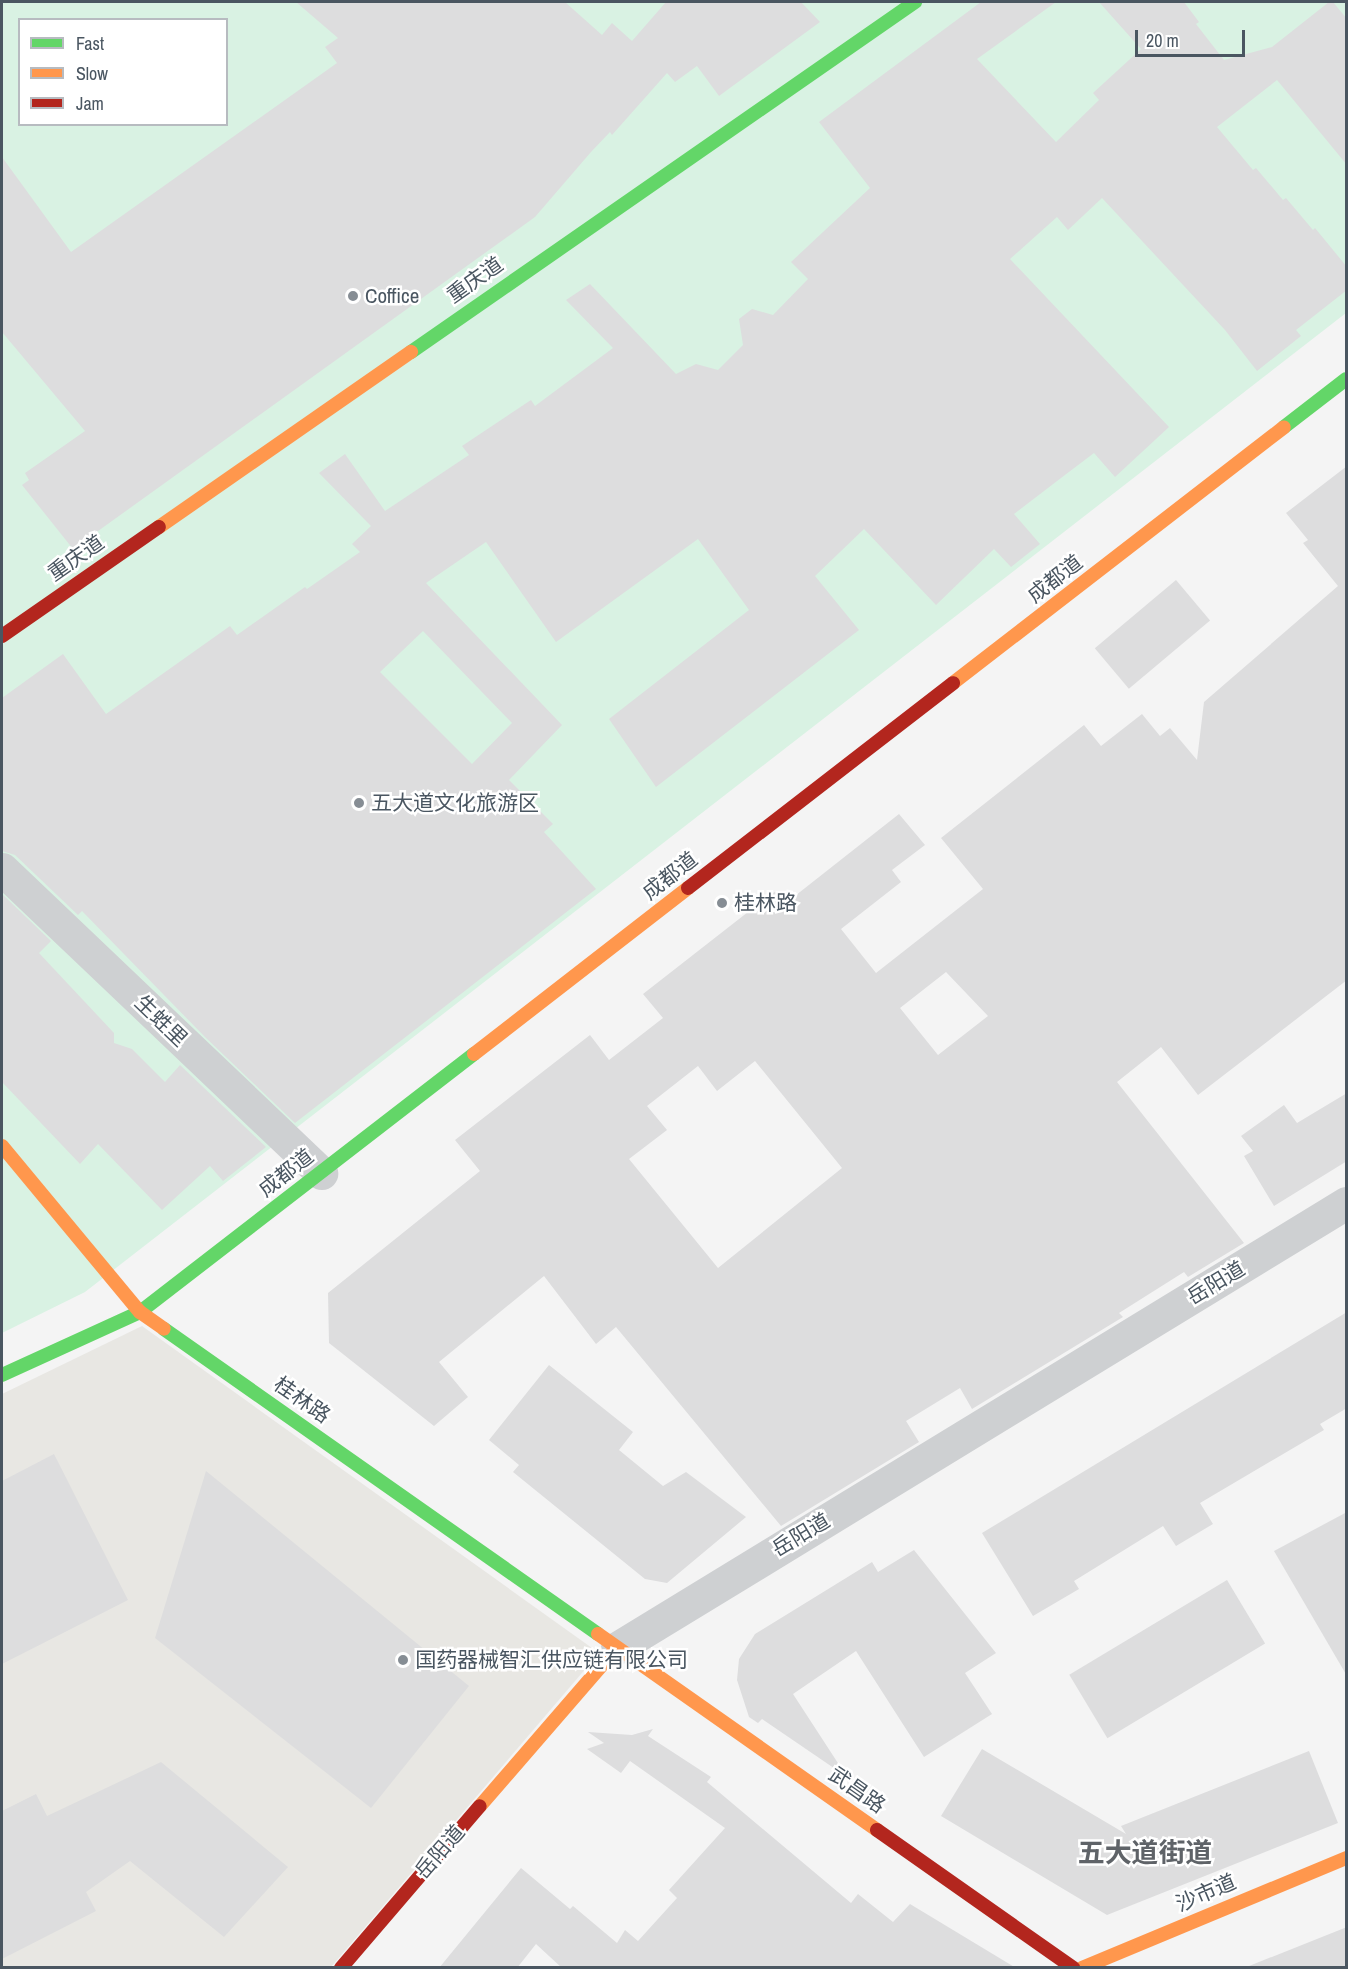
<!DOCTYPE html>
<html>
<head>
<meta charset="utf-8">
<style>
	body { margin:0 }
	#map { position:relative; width:1348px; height:1969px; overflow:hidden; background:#f4f4f4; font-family:"Archivo Narrow","Noto Sans SC",sans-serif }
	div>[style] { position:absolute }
	.commercial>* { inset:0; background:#e8e7e3 }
	.green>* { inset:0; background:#d9f2e3 }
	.building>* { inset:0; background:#ddddde; transform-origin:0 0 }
	.street>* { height:33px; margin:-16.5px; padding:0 16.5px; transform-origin:16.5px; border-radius:16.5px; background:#ced0d2 }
	.fast>* { height:14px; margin:-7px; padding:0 7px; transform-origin:7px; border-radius:7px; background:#63d668 }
	.slow>* { height:14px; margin:-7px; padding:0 7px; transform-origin:7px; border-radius:7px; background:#ff974d }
	.jam>* { height:14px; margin:-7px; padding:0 7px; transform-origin:7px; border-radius:7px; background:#b3261e }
	.dots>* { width:16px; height:16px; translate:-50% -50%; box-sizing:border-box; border:3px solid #fff; border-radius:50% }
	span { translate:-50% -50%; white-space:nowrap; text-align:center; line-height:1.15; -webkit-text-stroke:5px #fff; paint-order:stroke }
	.street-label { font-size:21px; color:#4a5661 }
	.poi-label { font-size:21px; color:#4a5661 }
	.left { translate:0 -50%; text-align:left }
	.district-label { font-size:27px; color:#5f6368; font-weight:700 }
	.frame { position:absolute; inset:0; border:3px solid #4a5661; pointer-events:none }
	.legend { position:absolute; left:18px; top:18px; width:210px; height:108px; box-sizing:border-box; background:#fff; border:2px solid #b7bbc0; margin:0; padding:8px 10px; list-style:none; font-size:18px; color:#4a5661 }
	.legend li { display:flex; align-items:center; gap:12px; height:30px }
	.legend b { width:30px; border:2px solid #b7bbc0 }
	.scale { position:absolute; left:1135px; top:30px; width:110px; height:27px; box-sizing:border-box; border:3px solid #4a5661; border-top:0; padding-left:8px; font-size:18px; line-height:21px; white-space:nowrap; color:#4a5661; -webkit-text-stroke:4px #fff; paint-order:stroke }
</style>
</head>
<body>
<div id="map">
	<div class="commercial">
		<div style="clip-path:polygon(142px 1326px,599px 1653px,331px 1967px,2px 1968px,2px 1394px)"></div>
	</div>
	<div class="green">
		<div style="clip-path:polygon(evenodd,2px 2px,1346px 2px,1346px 313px,85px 1292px,2px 1333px,2px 2px,20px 20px,226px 20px,226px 124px,20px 124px,20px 20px)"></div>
	</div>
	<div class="building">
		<div style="clip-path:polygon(296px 2px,565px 2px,602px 35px,612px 23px,632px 41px,666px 2px,801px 2px,820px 22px,719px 96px,697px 66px,675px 82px,667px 73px,612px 135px,610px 132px,591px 152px,535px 217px,73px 549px,22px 485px,29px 480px,25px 473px,85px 431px,2px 332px,2px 157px,71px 252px,337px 63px,325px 47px,338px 38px)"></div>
		<div style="clip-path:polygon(evenodd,981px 2px,1056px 2px,977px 59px,1056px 142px,1099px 100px,1093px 93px,1141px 49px,1099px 2px,1184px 2px,1199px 22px,1196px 24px,1224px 60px,1272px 47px,1329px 2px,1333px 2px,1347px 19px,1347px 165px,1277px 80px,1217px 127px,1253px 170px,1256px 168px,1283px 200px,1286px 198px,1313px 230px,1315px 228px,1347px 267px,1347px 290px,1296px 330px,1301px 336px,1257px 371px,1225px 330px,1102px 198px,1068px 230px,1057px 217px,1010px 259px,1169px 427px,1115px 477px,1094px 453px,1061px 478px,1014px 514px,1040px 544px,1011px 567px,994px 549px,936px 605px,864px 529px,815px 576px,859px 630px,656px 787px,609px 719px,749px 610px,698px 539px,556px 642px,486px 542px,426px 583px,562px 725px,509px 780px,553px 824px,544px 832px,596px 889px,295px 1123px,205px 1037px,82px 911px,78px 915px,15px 855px,2px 851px,2px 698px,63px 654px,106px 714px,230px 626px,237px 635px,305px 587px,307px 589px,360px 552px,352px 544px,371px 526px,319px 473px,345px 454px,385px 511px,469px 455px,462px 446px,531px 400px,535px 406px,613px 348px,566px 300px,590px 284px,676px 374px,696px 364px,718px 370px,743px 345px,739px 319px,752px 309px,773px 315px,808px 279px,791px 262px,870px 188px,819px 122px,981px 2px,423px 631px,512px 723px,472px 764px,380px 672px,423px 631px)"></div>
		<div style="clip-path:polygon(evenodd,1347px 466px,1347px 980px,1198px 1095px,1161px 1047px,1117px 1082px,1244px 1243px,1188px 1277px,1184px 1272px,1119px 1313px,1123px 1317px,972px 1409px,960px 1388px,906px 1421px,919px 1442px,781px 1526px,616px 1327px,596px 1344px,544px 1276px,439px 1362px,468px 1397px,434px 1426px,329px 1343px,328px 1293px,480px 1171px,455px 1140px,590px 1035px,609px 1060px,663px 1018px,643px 994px,766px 898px,776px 891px,786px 903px,899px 814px,925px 845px,892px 870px,901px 882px,841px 929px,876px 973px,983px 889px,941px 838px,1084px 725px,1101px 746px,1142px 714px,1160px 736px,1170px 728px,1197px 760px,1204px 702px,1338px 586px,1303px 543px,1308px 540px,1286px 513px,1347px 466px,946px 972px,988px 1016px,938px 1055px,900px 1008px,946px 972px,1347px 466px,755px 1061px,842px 1168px,718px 1268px,629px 1159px,667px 1130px,647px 1106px,698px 1066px,717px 1091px,755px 1061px)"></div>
		<div style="left:1176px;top:580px;width:53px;height:106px;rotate:50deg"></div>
		<div style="clip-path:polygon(2px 894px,51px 941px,39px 953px,114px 1033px,114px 1043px,132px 1049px,165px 1082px,180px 1065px,266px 1147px,223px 1181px,210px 1166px,162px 1210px,98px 1144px,80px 1164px,2px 1082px)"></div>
		<div style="clip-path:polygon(1347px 1093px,1347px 1161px,1274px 1206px,1244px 1156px,1253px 1151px,1241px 1136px,1284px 1105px,1297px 1123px)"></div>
		<div style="clip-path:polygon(1347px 1312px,1347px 1408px,1320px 1424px,1324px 1430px,1200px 1503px,1213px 1524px,1176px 1546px,1163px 1526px,1074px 1581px,1079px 1589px,1033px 1616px,982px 1533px)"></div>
		<div style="clip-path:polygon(549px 1365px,633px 1432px,619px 1450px,663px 1486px,686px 1472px,746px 1517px,667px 1583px,645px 1579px,513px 1472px,519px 1465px,489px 1440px)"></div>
		<div style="clip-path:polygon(54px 1454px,128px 1600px,2px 1664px,2px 1481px)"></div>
		<div style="clip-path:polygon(206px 1471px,469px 1686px,371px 1808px,155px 1638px)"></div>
		<div style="clip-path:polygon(1347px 1512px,1347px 1676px,1274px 1551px)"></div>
		<div style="clip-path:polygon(914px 1550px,996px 1653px,965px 1673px,992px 1714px,924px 1757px,856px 1651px,793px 1694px,847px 1777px,762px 1719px,758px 1723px,749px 1717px,737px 1680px,739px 1659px,755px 1634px,872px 1562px,878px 1572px)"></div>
		<div style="left:1227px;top:1580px;width:74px;height:184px;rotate:59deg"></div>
		<div style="clip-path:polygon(653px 1729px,648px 1736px,711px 1777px,707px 1782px,851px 1903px,858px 1894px,893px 1922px,910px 1904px,1016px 1968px,562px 1968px,536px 1944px,517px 1968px,439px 1968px,521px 1868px,570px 1909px,573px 1906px,617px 1943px,625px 1930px,638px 1941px,677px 1898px,669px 1890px,725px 1828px,630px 1761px,621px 1773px,587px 1749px,604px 1743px,588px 1732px,632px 1735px)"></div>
		<div style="clip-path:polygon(982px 1749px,1126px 1834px,1121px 1826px,1309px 1751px,1338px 1823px,1107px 1915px,941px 1816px)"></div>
		<div style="clip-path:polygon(161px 1762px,288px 1867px,224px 1937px,130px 1861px,86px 1892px,96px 1911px,2px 1959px,2px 1811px,36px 1794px,47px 1816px)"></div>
		<div style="clip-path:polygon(1347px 1927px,1347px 1968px,1250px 1968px,1249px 1966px)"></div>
	</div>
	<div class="street">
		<div style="left:2px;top:869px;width:441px;rotate:43.6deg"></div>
		<div style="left:617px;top:1648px;width:854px;rotate:-31.4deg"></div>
	</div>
	<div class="fast">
		<div style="left:411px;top:352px;width:614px;rotate:-34.78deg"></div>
		<div style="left:1284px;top:427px;width:78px;rotate:-37.7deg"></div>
		<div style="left:164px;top:1329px;width:530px;rotate:35.1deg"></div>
		<div style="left:2px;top:1375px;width:152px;rotate:-24.5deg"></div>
		<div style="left:140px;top:1312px;width:422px;rotate:-37.7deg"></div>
	</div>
	<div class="slow">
		<div style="left:159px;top:527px;width:307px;rotate:-34.8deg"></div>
		<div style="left:953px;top:683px;width:418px;rotate:-37.7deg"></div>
		<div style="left:474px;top:1054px;width:271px;rotate:-37.8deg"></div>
		<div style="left:2px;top:1146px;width:216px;rotate:50.3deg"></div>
		<div style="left:140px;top:1312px;width:29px;rotate:35deg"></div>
		<div style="left:598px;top:1634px;width:341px;rotate:35.1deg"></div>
		<div style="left:480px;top:1806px;width:209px;rotate:-49.1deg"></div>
		<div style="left:1082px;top:1968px;width:286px;rotate:-22.6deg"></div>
	</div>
	<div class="jam">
		<div style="left:2px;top:636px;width:191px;rotate:-34.8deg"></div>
		<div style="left:688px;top:888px;width:335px;rotate:-37.7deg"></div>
		<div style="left:877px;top:1830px;width:240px;rotate:35.1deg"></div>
		<div style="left:341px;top:1968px;width:213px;rotate:-49.4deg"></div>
	</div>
	<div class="dots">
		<div style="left:353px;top:296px;background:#868d94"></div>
		<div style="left:359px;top:803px;background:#868d94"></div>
		<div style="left:722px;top:903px;background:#868d94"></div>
		<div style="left:403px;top:1660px;background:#868d94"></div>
	</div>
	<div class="street-label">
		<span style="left:475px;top:280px;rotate:-35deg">重庆道</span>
		<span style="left:76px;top:558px;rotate:-35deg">重庆道</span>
		<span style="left:1055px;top:579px;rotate:-38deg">成都道</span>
		<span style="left:670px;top:876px;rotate:-38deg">成都道</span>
		<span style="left:161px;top:1021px;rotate:44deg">生﨡里</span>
		<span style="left:286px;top:1173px;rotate:-38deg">成都道</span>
		<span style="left:1216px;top:1283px;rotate:-31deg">岳阳道</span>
		<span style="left:302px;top:1400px;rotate:35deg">桂林路</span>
		<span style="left:801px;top:1535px;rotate:-31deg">岳阳道</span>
		<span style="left:857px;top:1790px;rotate:35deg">武昌路</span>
		<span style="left:440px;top:1852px;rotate:-49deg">岳阳道</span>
		<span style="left:1206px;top:1893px;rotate:-23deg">沙市道</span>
	</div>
	<div class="poi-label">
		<span class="left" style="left:365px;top:296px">Coffice</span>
		<span class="left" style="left:371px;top:803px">五大道文化旅游区</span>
		<span class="left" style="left:734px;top:903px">桂林路</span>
		<span class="left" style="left:415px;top:1660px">国药器械智汇供应链有限公司</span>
	</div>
	<div class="district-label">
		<span style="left:1145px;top:1853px">五大道街道</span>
	</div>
	<div class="frame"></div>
	<ul class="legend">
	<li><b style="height:8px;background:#63d668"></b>Fast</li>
	<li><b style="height:8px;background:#ff974d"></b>Slow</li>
	<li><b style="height:8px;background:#b3261e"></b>Jam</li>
	</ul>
	<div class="scale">20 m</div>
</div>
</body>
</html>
